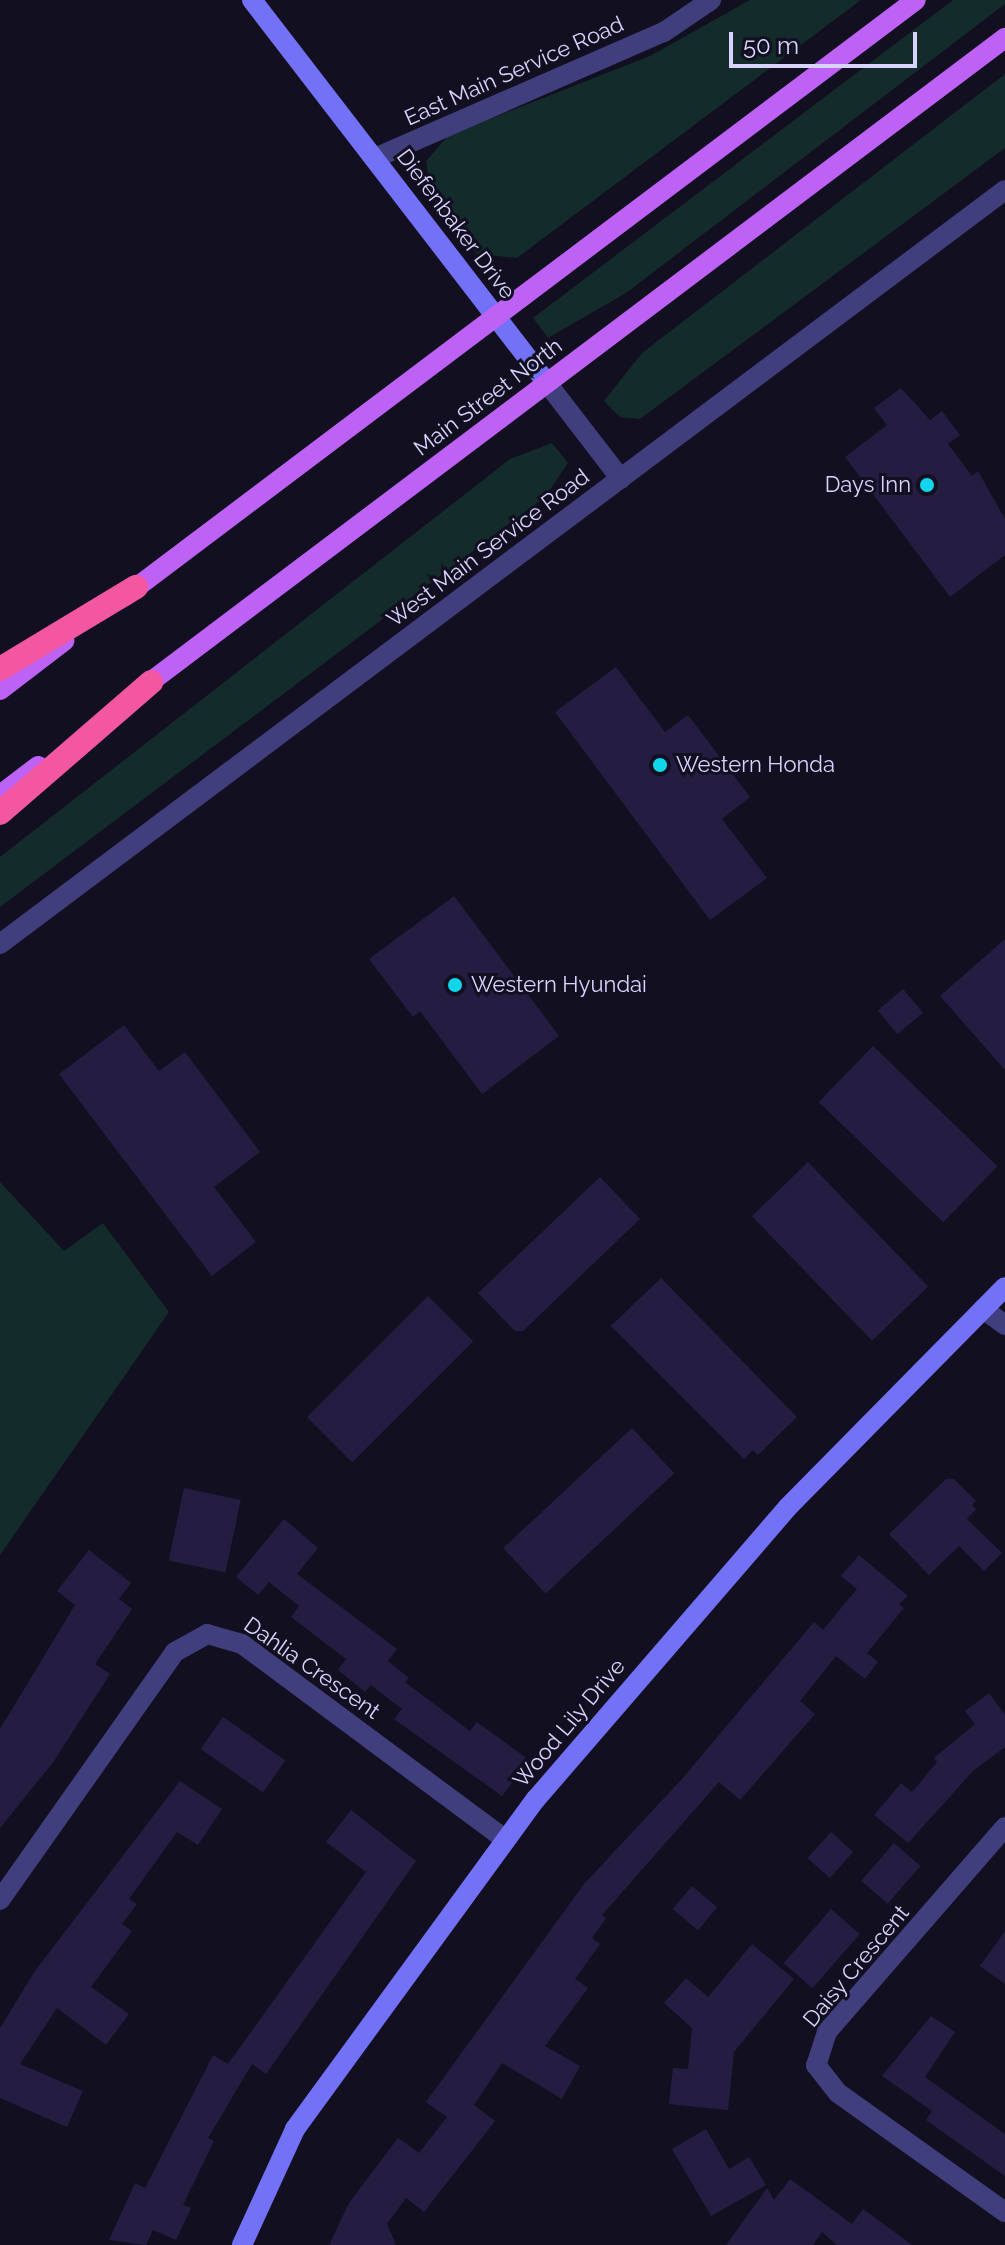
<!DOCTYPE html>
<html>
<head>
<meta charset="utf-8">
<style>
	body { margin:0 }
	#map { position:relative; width:1005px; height:2245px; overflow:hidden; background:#120f21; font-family:Raleway,sans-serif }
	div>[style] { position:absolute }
	.green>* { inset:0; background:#132b2a }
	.building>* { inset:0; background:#241d41; transform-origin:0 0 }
	.street>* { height:20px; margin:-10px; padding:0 10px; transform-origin:10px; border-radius:10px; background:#403e7d }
	.secondary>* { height:20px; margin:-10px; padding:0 10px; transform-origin:10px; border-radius:10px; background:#7371f5 }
	.primary>* { height:20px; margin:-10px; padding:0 10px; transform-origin:10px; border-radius:10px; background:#bd62f4 }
	.highway>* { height:24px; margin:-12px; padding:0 12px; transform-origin:12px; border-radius:12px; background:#f357a2 }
	.dots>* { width:22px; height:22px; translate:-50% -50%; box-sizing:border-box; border:4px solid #120f21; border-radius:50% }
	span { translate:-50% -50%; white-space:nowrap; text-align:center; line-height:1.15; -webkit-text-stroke:6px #120f21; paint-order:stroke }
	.street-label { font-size:22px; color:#d7d3fc }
	.poi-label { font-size:22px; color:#d7d3fc }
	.right { translate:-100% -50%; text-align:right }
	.left { translate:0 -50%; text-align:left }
	.scale { position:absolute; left:729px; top:32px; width:188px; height:36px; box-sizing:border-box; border:4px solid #d7d3fc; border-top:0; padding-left:10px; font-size:24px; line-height:28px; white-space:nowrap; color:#d7d3fc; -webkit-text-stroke:6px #120f21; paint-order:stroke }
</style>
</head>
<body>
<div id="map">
	<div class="green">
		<div style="clip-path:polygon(750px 0,861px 0,517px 258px,477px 254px,433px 201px,426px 161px,449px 135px,650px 56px)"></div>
		<div style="clip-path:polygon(953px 0,1005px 0,1005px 4px,626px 293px,548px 338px,533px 318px)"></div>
		<div style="clip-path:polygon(1005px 74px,1005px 148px,640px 419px,620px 417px,604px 401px,642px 353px)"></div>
		<div style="clip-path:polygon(552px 443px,568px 463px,545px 497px,0 907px,0 857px,510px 459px)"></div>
		<div style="clip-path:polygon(0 1182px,64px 1251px,103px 1223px,169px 1312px,0 1555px)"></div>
	</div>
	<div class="building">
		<div style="clip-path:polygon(901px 388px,930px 420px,942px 411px,960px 435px,948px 444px,972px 476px,978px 471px,1005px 519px,1005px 555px,950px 597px,845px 457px,887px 425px,874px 408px)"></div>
		<div style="clip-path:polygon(616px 667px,665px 732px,688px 715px,750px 797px,722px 819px,767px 878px,710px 920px,555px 712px)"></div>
		<div style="clip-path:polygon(454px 896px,559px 1036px,482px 1094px,420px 1011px,413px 1017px,369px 959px)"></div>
		<div style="clip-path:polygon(1005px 939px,1005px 1070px,940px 996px)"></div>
		<div style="left:903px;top:989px;width:31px;height:33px;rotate:50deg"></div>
		<div style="clip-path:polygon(124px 1025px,159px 1071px,185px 1052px,260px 1152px,214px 1187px,256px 1242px,212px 1276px,59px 1074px)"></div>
		<div style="left:873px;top:1046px;width:173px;height:78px;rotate:44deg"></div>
		<div style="left:808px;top:1162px;width:173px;height:78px;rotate:46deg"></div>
		<div style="clip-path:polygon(600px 1177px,640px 1219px,523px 1331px,515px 1331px,478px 1293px)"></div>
		<div style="clip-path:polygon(661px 1278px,797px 1417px,758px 1455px,753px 1450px,744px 1459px,611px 1326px)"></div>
		<div style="left:428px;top:1296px;width:64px;height:171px;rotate:45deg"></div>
		<div style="left:632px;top:1428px;width:62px;height:176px;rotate:47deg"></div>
		<div style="clip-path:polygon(946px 1479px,954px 1479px,976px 1501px,972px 1505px,976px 1509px,967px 1519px,1002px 1553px,984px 1571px,959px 1546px,929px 1575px,889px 1534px)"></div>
		<div style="left:184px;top:1488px;width:58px;height:74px;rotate:12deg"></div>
		<div style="clip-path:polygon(284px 1519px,318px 1548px,297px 1574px,397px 1649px,388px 1661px,409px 1678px,405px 1682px,470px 1731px,477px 1722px,529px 1760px,502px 1796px,394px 1719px,402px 1709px,371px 1685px,365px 1692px,338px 1670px,346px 1659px,291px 1617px,299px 1606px,269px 1582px,258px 1595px,236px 1577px)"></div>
		<div style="clip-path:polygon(89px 1550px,131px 1583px,119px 1599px,132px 1609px,95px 1664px,110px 1674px,54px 1761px,0 1828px,0 1729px,75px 1605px,57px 1591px)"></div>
		<div style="clip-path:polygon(859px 1555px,908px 1596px,899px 1604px,904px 1608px,867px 1653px,878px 1662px,865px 1679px,836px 1656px,800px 1701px,815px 1714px,740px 1800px,719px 1782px,602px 1915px,606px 1918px,592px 1938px,600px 1944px,575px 1979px,588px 1988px,545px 2046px,580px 2066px,562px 2099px,502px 2063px,474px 2105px,495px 2121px,424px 2212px,406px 2198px,387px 2224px,396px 2245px,329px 2245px,349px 2203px,398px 2138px,419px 2153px,447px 2117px,426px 2102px,584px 1884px,682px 1779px,814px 1622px,823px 1630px,857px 1589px,841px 1576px)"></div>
		<div style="clip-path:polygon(989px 1693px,1005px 1715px,1005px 1747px,973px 1771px,908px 1843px,874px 1815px,901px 1783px,912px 1792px,937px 1762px,934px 1758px,975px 1724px,965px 1711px)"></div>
		<div style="left:223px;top:1717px;width:76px;height:39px;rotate:35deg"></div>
		<div style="clip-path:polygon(180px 1781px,222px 1809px,198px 1845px,177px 1832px,129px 1899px,137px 1904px,122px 1924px,132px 1931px,91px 1987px,129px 2014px,106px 2045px,57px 2008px,20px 2064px,83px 2091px,67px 2127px,0 2098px,0 2028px,35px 1971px)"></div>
		<div style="clip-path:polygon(351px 1810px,416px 1861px,266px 2074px,252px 2064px,208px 2138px,214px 2141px,183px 2205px,191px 2208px,176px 2240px,153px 2230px,146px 2245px,109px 2240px,135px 2183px,145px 2188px,213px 2055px,228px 2064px,366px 1872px,326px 1842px)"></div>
		<div style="left:831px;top:1832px;width:30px;height:35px;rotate:42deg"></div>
		<div style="left:894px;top:1843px;width:35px;height:50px;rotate:41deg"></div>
		<div style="left:692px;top:1886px;width:33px;height:30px;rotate:40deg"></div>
		<div style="left:831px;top:1909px;width:38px;height:72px;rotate:41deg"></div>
		<div style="clip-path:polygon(1005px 1931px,1005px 1984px,980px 1966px)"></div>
		<div style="clip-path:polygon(752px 1944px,794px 1979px,734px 2052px,728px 2110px,669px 2104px,673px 2068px,688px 2069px,692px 2028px,664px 2003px,686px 1978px,708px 1997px)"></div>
		<div style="clip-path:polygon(931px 2016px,955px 2032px,925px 2077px,1005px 2134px,1005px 2176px,926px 2120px,932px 2111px,882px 2076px)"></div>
		<div style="clip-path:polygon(706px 2129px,729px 2169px,749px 2157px,766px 2185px,711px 2216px,672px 2149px)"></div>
		<div style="clip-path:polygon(790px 2179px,852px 2224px,863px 2209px,912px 2245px,837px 2245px,822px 2232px,813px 2245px,726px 2245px,767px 2188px,774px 2200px)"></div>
	</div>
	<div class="street">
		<div style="left:375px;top:158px;width:315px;rotate:-23.6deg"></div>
		<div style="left:664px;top:32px;width:57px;rotate:-34.2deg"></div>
		<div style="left:547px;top:383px;width:121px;rotate:52.4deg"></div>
		<div style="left:0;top:944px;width:1256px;rotate:-36.88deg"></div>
		<div style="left:983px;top:1309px;width:27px;rotate:36deg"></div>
		<div style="left:1005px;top:1827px;width:271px;rotate:131deg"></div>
		<div style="left:827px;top:2032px;width:35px;rotate:108deg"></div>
		<div style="left:816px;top:2065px;width:36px;rotate:52deg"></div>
		<div style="left:838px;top:2093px;width:205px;rotate:35.5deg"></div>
		<div style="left:0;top:1900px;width:304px;rotate:-54.8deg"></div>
		<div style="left:175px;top:1652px;width:37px;rotate:-29deg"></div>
		<div style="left:207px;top:1634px;width:36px;rotate:16deg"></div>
		<div style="left:242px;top:1644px;width:327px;rotate:36.6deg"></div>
	</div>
	<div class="secondary">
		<div style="left:252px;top:0;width:483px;rotate:52.4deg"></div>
		<div style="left:242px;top:2245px;width:128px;rotate:-65.4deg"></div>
		<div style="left:295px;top:2129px;width:409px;rotate:-53.9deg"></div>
		<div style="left:536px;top:1799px;width:384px;rotate:-49.2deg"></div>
		<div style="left:787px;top:1508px;width:310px;rotate:-45.4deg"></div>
	</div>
	<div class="primary">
		<div style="left:125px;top:596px;width:990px;rotate:-37deg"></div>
		<div style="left:141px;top:689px;width:1082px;rotate:-37deg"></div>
		<div style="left:0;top:690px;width:81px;rotate:-37.4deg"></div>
		<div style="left:0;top:795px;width:48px;rotate:-37.3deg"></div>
	</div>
	<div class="highway">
		<div style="left:0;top:669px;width:159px;rotate:-31.1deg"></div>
		<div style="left:0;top:813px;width:200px;rotate:-40.9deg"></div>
	</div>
	<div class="dots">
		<div style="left:927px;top:485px;background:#11d5ea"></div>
		<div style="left:660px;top:765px;background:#11d5ea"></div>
		<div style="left:455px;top:985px;background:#11d5ea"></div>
	</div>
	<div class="street-label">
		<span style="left:514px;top:71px;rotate:-24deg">East Main Service Road</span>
		<span style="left:456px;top:224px;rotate:53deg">Diefenbaker Drive</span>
		<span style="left:488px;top:397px;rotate:-37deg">Main Street North</span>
		<span style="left:488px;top:548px;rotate:-37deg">West Main Service Road</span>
		<span style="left:312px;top:1668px;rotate:35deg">Dahlia Crescent</span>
		<span style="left:569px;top:1723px;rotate:-50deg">Wood Lily Drive</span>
		<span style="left:856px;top:1966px;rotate:-50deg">Daisy Crescent</span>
	</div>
	<div class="poi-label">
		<span class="right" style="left:911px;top:485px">Days Inn</span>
		<span class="left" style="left:676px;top:765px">Western Honda</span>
		<span class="left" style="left:471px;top:985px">Western Hyundai</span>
	</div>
	<div class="scale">50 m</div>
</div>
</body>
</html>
